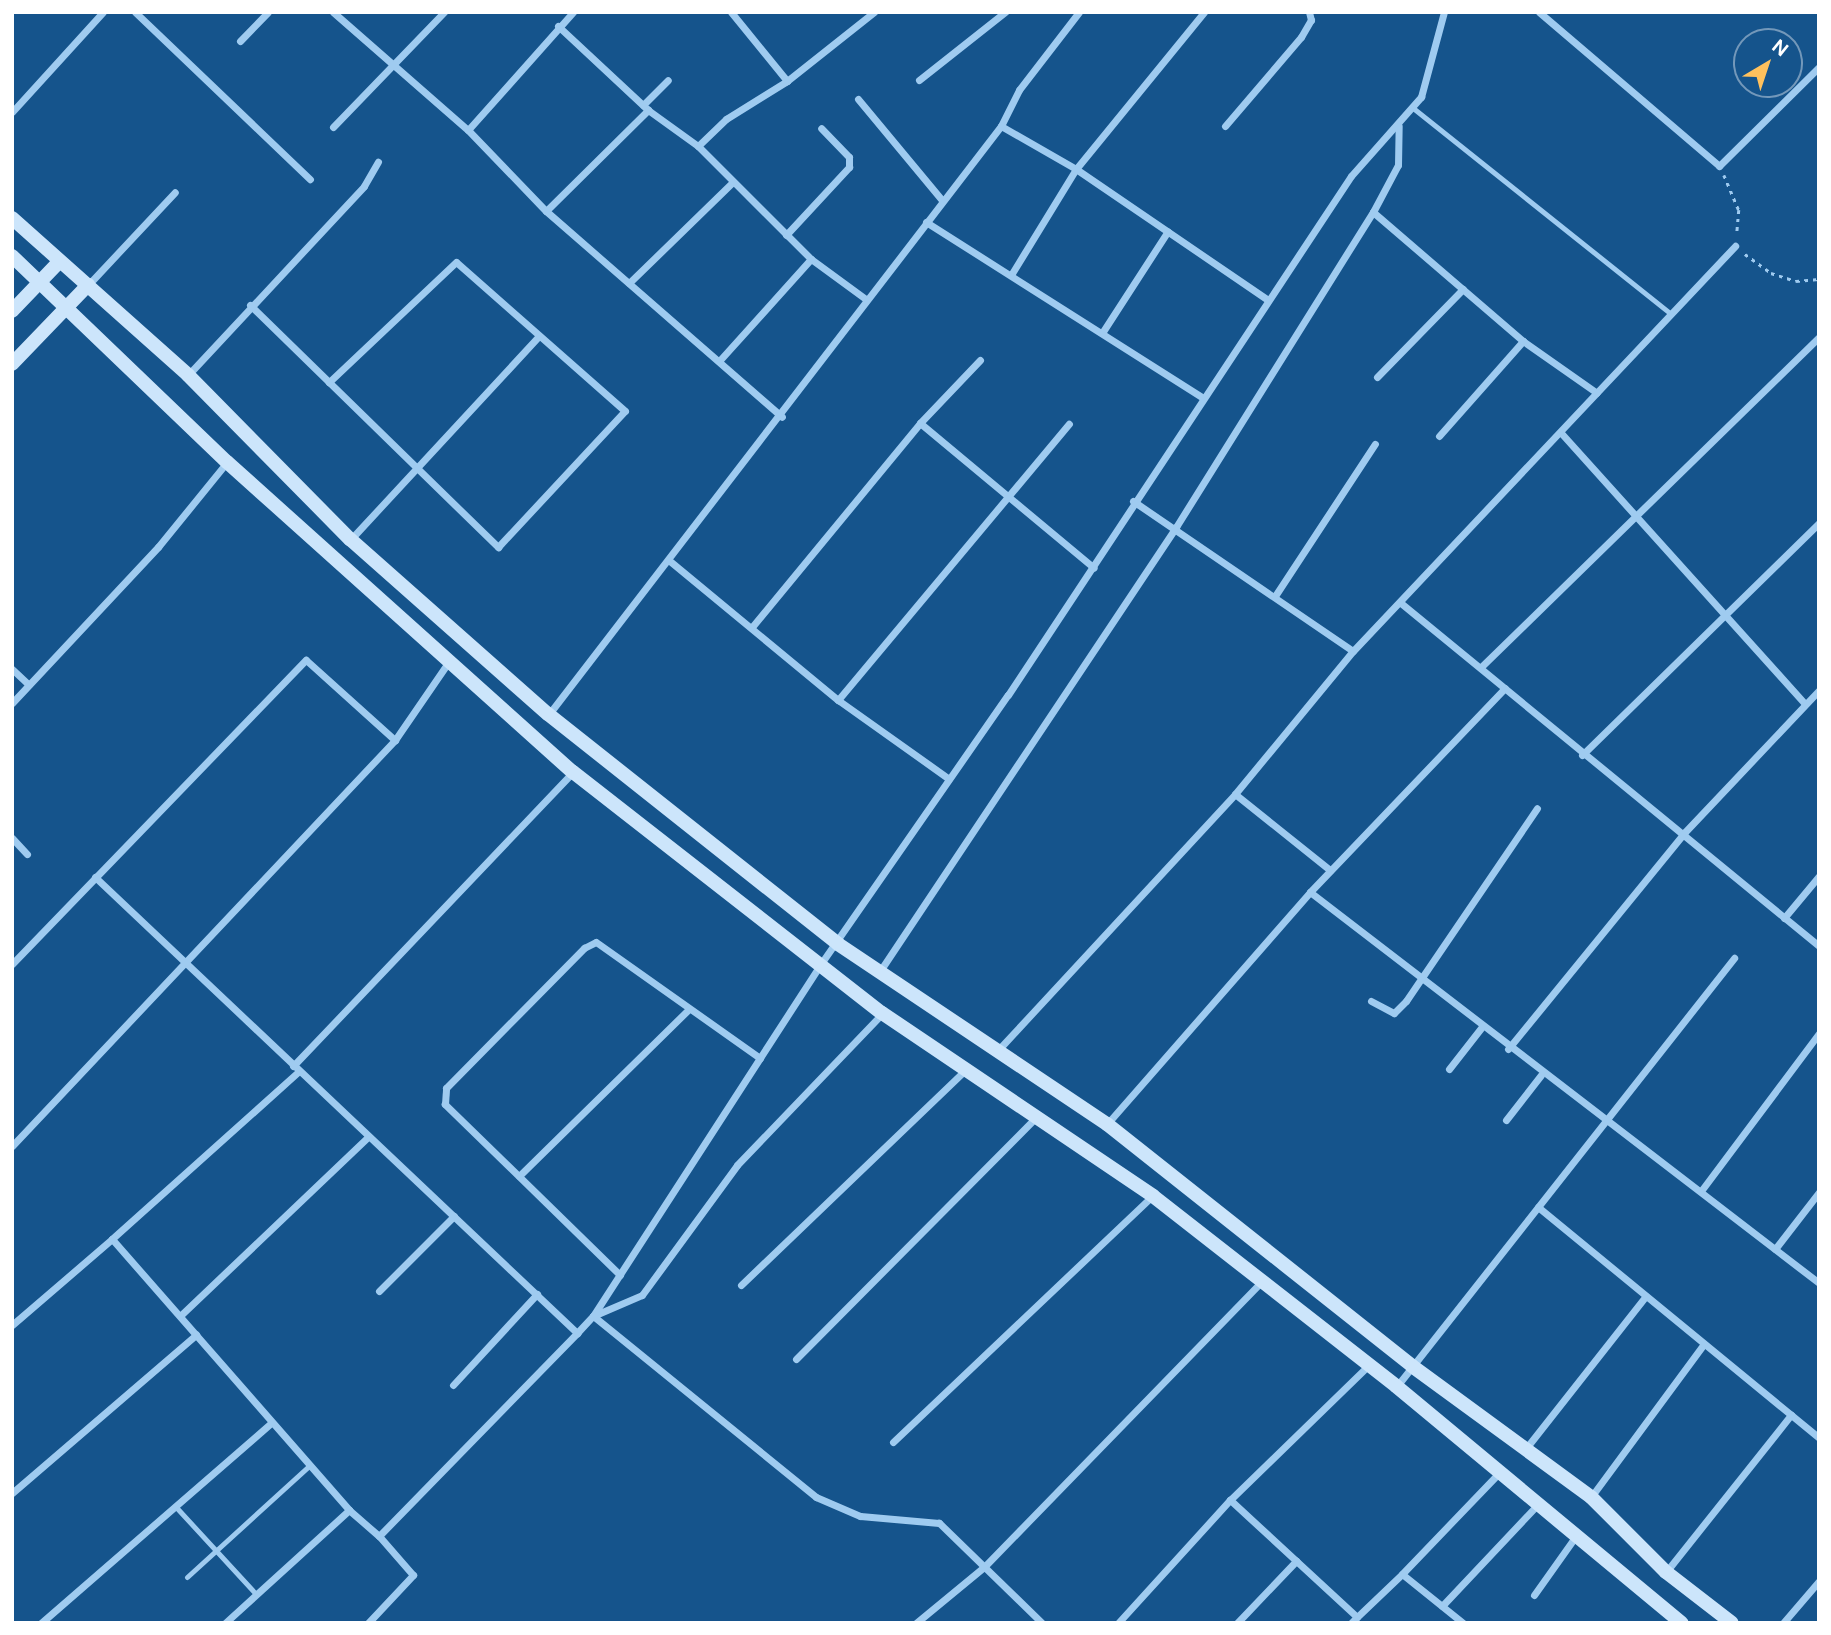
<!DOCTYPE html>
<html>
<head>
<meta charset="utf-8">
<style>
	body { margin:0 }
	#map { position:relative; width:1831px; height:1635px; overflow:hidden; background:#15548c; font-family:"DM Sans",sans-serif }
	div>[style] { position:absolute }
	.path>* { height:2.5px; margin-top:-1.25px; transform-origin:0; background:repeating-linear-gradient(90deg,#9fcbf0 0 3.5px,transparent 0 8.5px) }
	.lane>* { height:5px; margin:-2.5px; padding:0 2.5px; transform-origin:2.5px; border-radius:2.5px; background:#9fcbf0 }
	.street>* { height:7px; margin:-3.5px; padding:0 3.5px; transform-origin:3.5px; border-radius:3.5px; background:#9fcbf0 }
	.secondary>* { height:14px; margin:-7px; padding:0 7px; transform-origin:7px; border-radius:7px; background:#cce5fb }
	span { translate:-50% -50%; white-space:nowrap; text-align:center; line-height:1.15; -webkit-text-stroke:6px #15548c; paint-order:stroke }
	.frame { position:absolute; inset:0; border:14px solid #fff; pointer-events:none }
	.north { position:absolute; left:1733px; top:28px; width:70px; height:70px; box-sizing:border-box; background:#15548c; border:2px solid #7398ba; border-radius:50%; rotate:39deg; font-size:19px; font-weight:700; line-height:28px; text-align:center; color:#fff }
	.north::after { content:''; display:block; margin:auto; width:24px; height:32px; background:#ffc15d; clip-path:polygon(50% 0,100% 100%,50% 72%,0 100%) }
</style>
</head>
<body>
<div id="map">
	<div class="path">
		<div style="left:1724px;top:175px;width:38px;rotate:67deg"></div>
		<div style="left:1739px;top:210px;width:24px;rotate:95deg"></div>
		<div style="left:1745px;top:254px;width:32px;rotate:36deg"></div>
		<div style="left:1771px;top:273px;width:26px;rotate:18deg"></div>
		<div style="left:1796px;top:281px;width:23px;rotate:-5deg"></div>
	</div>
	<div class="lane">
		<div style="left:1413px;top:108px;width:330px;rotate:38.6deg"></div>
		<div style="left:175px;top:1506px;width:120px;rotate:47.4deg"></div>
		<div style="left:187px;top:1577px;width:165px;rotate:-42.3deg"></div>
	</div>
	<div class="street">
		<div style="left:135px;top:12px;width:242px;rotate:43.7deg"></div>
		<div style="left:333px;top:12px;width:179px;rotate:41.2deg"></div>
		<div style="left:468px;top:130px;width:112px;rotate:46.1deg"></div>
		<div style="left:546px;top:211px;width:313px;rotate:41.1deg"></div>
		<div style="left:731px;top:12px;width:89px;rotate:50.9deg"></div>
		<div style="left:1079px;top:12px;width:98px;rotate:127.6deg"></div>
		<div style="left:1019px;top:90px;width:40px;rotate:116.6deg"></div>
		<div style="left:1001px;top:126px;width:86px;rotate:29.8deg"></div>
		<div style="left:1076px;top:169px;width:232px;rotate:34.3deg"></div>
		<div style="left:1539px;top:12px;width:237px;rotate:40.5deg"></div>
		<div style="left:1719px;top:166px;width:141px;rotate:-44.7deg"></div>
		<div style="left:558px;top:26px;width:123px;rotate:43deg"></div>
		<div style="left:648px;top:110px;width:62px;rotate:35.8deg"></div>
		<div style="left:698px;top:146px;width:160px;rotate:45deg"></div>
		<div style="left:811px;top:259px;width:69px;rotate:36.2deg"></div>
		<div style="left:240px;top:41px;width:40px;rotate:-46deg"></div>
		<div style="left:919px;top:80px;width:110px;rotate:-38.3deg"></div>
		<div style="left:858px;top:99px;width:131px;rotate:50.3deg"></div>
		<div style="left:643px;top:105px;width:35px;rotate:-45deg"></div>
		<div style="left:12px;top:112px;width:135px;rotate:-47.7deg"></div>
		<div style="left:1225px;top:126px;width:117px;rotate:-49.5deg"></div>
		<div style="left:1301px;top:37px;width:20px;rotate:-60deg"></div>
		<div style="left:1311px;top:20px;width:8px;rotate:-104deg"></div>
		<div style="left:333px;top:127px;width:160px;rotate:-46deg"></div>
		<div style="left:468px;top:130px;width:158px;rotate:-48.3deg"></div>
		<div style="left:698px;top:146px;width:39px;rotate:-44deg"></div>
		<div style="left:726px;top:119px;width:72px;rotate:-31.9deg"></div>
		<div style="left:787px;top:81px;width:111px;rotate:-38.4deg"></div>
		<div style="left:546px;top:211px;width:144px;rotate:-44.7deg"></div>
		<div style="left:1373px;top:212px;width:53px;rotate:-62deg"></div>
		<div style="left:1398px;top:165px;width:39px;rotate:-89deg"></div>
		<div style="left:926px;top:222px;width:327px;rotate:32.4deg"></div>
		<div style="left:786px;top:235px;width:93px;rotate:-47.2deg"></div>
		<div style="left:849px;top:167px;width:10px;rotate:-90deg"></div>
		<div style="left:849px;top:157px;width:40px;rotate:-134deg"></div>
		<div style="left:1011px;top:275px;width:124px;rotate:-58.5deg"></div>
		<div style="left:1076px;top:169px;width:203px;rotate:-50.8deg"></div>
		<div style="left:629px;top:283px;width:144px;rotate:-44.2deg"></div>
		<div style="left:88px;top:285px;width:127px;rotate:-46.9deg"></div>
		<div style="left:250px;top:305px;width:347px;rotate:44.3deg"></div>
		<div style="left:498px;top:547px;width:186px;rotate:-47deg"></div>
		<div style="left:625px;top:411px;width:225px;rotate:-138.6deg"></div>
		<div style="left:456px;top:262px;width:175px;rotate:136.6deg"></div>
		<div style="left:1102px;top:333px;width:121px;rotate:-57.1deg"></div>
		<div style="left:720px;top:360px;width:136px;rotate:-48deg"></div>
		<div style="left:188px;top:375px;width:258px;rotate:-47deg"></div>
		<div style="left:364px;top:186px;width:28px;rotate:-60deg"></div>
		<div style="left:1377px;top:377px;width:123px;rotate:-45.7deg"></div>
		<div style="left:920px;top:423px;width:226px;rotate:39.8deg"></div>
		<div style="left:1562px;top:434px;width:363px;rotate:48deg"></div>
		<div style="left:1439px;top:436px;width:127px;rotate:-48.5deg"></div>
		<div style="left:1133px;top:501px;width:266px;rotate:34.3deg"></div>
		<div style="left:1353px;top:651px;width:557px;rotate:-46.67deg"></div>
		<div style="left:351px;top:539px;width:275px;rotate:-47.2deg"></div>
		<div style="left:671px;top:562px;width:217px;rotate:39.6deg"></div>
		<div style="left:838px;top:700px;width:136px;rotate:35.4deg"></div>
		<div style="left:1275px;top:596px;width:182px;rotate:-56.7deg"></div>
		<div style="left:1402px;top:604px;width:539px;rotate:39.36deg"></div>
		<div style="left:752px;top:627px;width:264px;rotate:-50.5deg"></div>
		<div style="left:920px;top:423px;width:87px;rotate:-46.4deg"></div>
		<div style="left:1481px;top:667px;width:472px;rotate:-44.3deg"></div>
		<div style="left:12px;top:669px;width:23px;rotate:43deg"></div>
		<div style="left:838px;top:700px;width:360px;rotate:-50.1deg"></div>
		<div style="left:12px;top:703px;width:214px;rotate:-46.9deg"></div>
		<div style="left:158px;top:547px;width:109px;rotate:-50.9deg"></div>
		<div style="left:549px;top:714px;width:742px;rotate:-52.45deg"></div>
		<div style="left:1582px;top:755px;width:332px;rotate:-44.4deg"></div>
		<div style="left:1235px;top:794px;width:122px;rotate:38.7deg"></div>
		<div style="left:12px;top:838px;width:22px;rotate:47deg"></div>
		<div style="left:95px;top:877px;width:664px;rotate:43.41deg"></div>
		<div style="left:577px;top:1333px;width:23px;rotate:-47deg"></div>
		<div style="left:593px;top:1316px;width:53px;rotate:-23.2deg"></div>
		<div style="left:642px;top:1295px;width:161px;rotate:-53.8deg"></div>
		<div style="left:737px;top:1165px;width:209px;rotate:-46.2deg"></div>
		<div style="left:1310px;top:892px;width:642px;rotate:37.53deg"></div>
		<div style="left:1784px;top:918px;width:55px;rotate:-50.2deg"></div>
		<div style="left:12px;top:964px;width:423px;rotate:-46deg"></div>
		<div style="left:306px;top:660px;width:120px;rotate:42deg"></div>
		<div style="left:880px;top:971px;width:534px;rotate:-56.31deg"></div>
		<div style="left:1176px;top:527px;width:372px;rotate:-58deg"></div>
		<div style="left:1373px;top:212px;width:198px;rotate:40.7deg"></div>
		<div style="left:1523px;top:341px;width:90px;rotate:35.1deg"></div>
		<div style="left:1371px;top:1001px;width:26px;rotate:28deg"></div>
		<div style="left:1394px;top:1013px;width:17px;rotate:-45deg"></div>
		<div style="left:1406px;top:1001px;width:233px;rotate:-55.8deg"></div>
		<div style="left:1000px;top:1048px;width:346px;rotate:-47.2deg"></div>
		<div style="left:1235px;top:794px;width:185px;rotate:-50.5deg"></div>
		<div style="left:1508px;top:1049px;width:279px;rotate:-50.8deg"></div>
		<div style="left:1684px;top:833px;width:197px;rotate:-46.6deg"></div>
		<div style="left:293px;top:1066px;width:406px;rotate:-46.4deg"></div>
		<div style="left:1449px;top:1069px;width:52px;rotate:-52deg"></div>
		<div style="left:298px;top:1072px;width:250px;rotate:138.1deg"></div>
		<div style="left:112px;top:1239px;width:360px;rotate:48.8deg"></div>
		<div style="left:349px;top:1510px;width:40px;rotate:41deg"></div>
		<div style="left:1506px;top:1120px;width:57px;rotate:-52.1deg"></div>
		<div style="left:1107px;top:1124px;width:308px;rotate:-48.8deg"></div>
		<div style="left:1310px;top:892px;width:282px;rotate:-46.3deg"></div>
		<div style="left:12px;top:1146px;width:558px;rotate:-46.67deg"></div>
		<div style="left:395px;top:740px;width:93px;rotate:-55.5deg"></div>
		<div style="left:519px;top:1176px;width:238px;rotate:-44.5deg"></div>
		<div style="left:1701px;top:1191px;width:197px;rotate:-53.2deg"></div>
		<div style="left:1538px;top:1207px;width:364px;rotate:39.4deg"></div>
		<div style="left:1775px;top:1249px;width:72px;rotate:-52.3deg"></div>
		<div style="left:620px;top:1275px;width:245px;rotate:-135.7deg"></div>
		<div style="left:445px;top:1104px;width:16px;rotate:-86deg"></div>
		<div style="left:446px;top:1088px;width:197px;rotate:-45.4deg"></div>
		<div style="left:584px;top:948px;width:13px;rotate:-27deg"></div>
		<div style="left:596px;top:942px;width:201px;rotate:35.3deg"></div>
		<div style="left:741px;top:1285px;width:310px;rotate:-43.8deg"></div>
		<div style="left:379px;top:1291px;width:106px;rotate:-45deg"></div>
		<div style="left:181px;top:1315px;width:257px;rotate:-43.6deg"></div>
		<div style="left:12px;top:1325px;width:132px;rotate:-40.7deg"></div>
		<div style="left:796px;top:1359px;width:341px;rotate:-45.2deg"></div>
		<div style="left:453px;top:1385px;width:124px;rotate:-47.3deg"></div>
		<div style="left:1397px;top:1386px;width:545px;rotate:-51.78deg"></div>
		<div style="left:893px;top:1442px;width:357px;rotate:-43.5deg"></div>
		<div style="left:1527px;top:1447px;width:192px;rotate:-51.8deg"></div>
		<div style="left:12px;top:1493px;width:243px;rotate:-40.7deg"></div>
		<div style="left:1591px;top:1497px;width:190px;rotate:-53.6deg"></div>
		<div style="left:1666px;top:1572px;width:201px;rotate:-51.5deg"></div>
		<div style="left:1534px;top:1595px;width:72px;rotate:-54.6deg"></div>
		<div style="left:1442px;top:1606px;width:140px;rotate:-46.7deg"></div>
		<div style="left:1357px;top:1617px;width:62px;rotate:-43.7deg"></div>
		<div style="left:41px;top:1623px;width:305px;rotate:-41deg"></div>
		<div style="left:225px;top:1623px;width:168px;rotate:-42.3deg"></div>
		<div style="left:368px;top:1623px;width:66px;rotate:-46.8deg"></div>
		<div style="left:413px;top:1575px;width:52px;rotate:-131.1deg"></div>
		<div style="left:379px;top:1536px;width:284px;rotate:-45.7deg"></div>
		<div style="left:916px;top:1623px;width:88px;rotate:-39.5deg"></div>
		<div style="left:984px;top:1567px;width:397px;rotate:-45.8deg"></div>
		<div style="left:1042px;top:1623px;width:144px;rotate:-135.8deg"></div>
		<div style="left:939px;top:1523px;width:79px;rotate:-174.9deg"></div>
		<div style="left:860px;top:1516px;width:48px;rotate:-156.6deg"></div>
		<div style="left:816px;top:1497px;width:287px;rotate:-140.9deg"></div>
		<div style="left:593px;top:1316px;width:418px;rotate:-57.1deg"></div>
		<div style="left:820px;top:965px;width:329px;rotate:-55.2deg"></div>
		<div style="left:1008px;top:695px;width:622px;rotate:-56.54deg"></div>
		<div style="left:1351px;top:176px;width:106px;rotate:-48.5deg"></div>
		<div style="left:1421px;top:97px;width:88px;rotate:-74.9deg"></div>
		<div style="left:1118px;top:1623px;width:166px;rotate:-47.7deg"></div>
		<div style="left:1237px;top:1623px;width:86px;rotate:-46.4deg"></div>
		<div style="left:1351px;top:1623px;width:8px;rotate:-45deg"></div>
		<div style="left:1357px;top:1617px;width:173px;rotate:-137.3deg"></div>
		<div style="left:1230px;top:1500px;width:194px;rotate:-44.2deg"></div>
		<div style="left:1463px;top:1623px;width:78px;rotate:-141.2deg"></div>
		<div style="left:1402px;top:1574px;width:140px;rotate:-46.2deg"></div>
		<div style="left:1783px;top:1623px;width:55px;rotate:-49.4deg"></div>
	</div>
	<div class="secondary">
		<div style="left:12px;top:218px;width:236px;rotate:41.7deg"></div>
		<div style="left:188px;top:375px;width:231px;rotate:45.4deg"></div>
		<div style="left:350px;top:539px;width:264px;rotate:41.5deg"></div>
		<div style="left:548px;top:714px;width:370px;rotate:38.4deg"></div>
		<div style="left:838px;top:944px;width:324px;rotate:33.8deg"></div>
		<div style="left:1107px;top:1124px;width:389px;rotate:38.4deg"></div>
		<div style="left:1412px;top:1366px;width:222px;rotate:36.2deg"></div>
		<div style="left:1591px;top:1497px;width:106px;rotate:45deg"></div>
		<div style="left:1666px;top:1572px;width:83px;rotate:37.7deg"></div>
		<div style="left:12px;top:256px;width:298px;rotate:43.8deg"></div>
		<div style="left:227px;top:462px;width:465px;rotate:41.9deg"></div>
		<div style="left:573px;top:772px;width:392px;rotate:38deg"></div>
		<div style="left:882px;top:1013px;width:327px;rotate:34deg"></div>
		<div style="left:1153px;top:1196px;width:308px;rotate:38deg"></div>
		<div style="left:1396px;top:1386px;width:371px;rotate:39.7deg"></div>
		<div style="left:12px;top:311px;width:69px;rotate:-46.2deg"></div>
		<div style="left:12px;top:364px;width:110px;rotate:-46.1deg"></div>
	</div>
	<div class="frame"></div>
	<div class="north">N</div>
</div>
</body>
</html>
